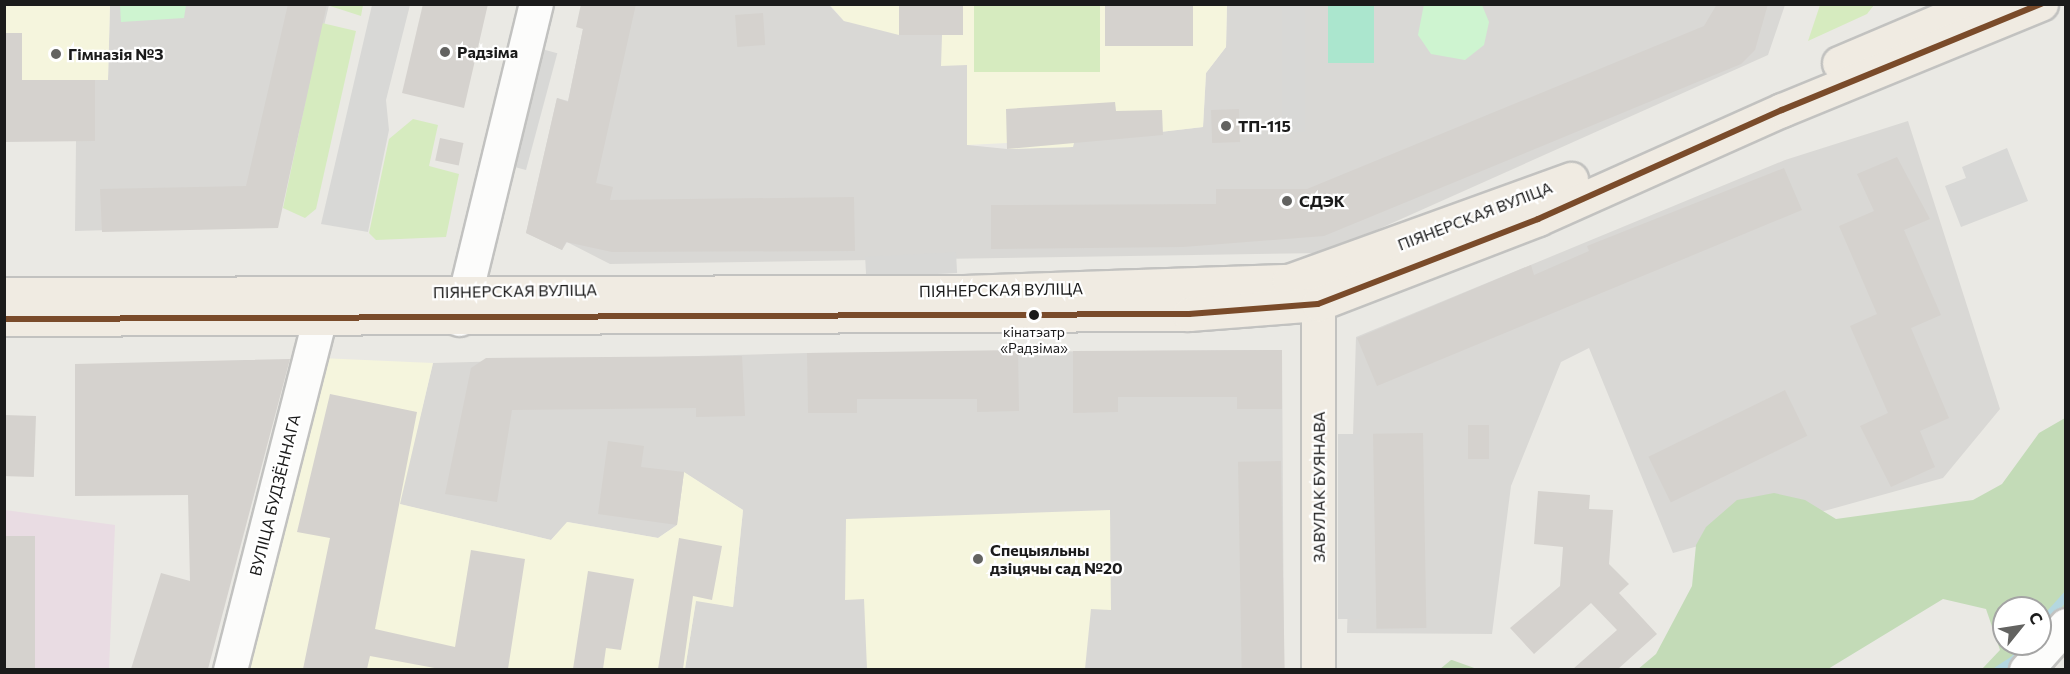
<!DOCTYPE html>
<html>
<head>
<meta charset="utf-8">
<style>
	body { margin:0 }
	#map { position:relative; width:2070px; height:674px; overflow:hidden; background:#eae9e4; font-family:Commissioner,sans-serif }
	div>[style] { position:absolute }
	.residential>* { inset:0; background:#d9d8d5 }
	.industrial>* { inset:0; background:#e9dce3 }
	.education>* { inset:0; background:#f5f5dd }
	.grass>* { inset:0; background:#d6ebbf; transform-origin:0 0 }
	.forest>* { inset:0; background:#c3dbb7 }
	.park>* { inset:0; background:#cef4d0 }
	.pitch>* { inset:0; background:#abe6ce; transform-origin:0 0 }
	.parking>* { inset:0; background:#d8d8d6; transform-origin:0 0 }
	.stream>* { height:8px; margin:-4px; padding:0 4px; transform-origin:4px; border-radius:4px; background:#b4d7e0 }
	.building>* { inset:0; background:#d5d2ce; transform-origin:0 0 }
	.roads { filter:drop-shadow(2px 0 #c2c2c0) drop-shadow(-2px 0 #c2c2c0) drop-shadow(0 2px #c2c2c0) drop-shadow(0 -2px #c2c2c0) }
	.minor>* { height:33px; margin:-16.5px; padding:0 16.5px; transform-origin:16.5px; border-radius:16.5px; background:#fcfcfb }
	.major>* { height:33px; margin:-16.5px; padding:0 16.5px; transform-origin:16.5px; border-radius:16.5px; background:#f0ebe2 }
	.bus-1>* { height:6px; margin:-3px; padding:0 3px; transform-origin:3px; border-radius:3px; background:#7a4b2a }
	.dots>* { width:16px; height:16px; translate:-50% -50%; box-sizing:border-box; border:3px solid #fff; border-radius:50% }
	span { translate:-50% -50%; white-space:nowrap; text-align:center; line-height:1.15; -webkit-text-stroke:4.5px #fff; paint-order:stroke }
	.bus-label { font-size:14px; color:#1b1b1b }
	.poi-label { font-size:16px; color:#1b1b1b; font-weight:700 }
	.left { translate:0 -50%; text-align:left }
	.street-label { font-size:16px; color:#1b1b1b }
	.frame { position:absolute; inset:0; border:6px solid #1b1b1b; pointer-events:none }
	.north { position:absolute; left:1992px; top:596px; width:60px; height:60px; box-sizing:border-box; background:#fff; border:2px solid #a4a4a4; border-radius:50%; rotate:60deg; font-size:16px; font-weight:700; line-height:24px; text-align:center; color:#1b1b1b }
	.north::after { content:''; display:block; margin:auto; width:21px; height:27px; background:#636361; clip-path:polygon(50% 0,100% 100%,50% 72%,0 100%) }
</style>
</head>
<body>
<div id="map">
	<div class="residential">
		<div style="clip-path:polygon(110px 5px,329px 5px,281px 205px,257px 226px,75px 231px,76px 141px,95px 141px,95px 80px,108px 79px)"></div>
		<div style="clip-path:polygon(588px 5px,829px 5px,844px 21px,942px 35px,967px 65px,967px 145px,1007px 149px,1073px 147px,1074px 142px,1203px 127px,1206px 73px,1226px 47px,1227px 5px,1785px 5px,1768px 55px,1325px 253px,610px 264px,567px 242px,562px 250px,526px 233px,557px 98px,568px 101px)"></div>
		<div style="clip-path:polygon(1908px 121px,2000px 409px,1943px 478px,1673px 553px,1589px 348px,1561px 362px,1511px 486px,1492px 634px,1347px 633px,1356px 337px,1785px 160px)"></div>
		<div style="clip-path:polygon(1282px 350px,1284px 669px,685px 669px,696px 600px,733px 607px,743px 510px,685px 473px,677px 525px,658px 538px,568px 522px,551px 540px,399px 504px,433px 363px,807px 353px)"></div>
	</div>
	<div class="industrial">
		<div style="clip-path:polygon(5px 510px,115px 525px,109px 669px,5px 670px)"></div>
	</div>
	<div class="education">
		<div style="clip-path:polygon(5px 5px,110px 5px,108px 80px,95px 80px,95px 141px,5px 141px)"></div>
		<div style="clip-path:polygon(830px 5px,1227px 5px,1226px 47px,1206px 73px,1203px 127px,1074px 142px,1073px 147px,1007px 149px,1007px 143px,967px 145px,967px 65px,941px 66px,942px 35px,899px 35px,844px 21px)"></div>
		<div style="clip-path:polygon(320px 358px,433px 363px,400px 504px,551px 540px,567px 522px,658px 538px,677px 525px,684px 472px,743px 510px,733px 607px,696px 601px,685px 669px,243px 670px)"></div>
		<div style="clip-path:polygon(1110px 510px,1111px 610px,1091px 609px,1085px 669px,867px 669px,864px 599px,845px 600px,846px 519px)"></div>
	</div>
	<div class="grass">
		<div style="clip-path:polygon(327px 5px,363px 5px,361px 16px)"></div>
		<div style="left:974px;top:5px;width:126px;height:67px"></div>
		<div style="clip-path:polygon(1820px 5px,1820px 4px,1874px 5px,1867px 14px,1808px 41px)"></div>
		<div style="clip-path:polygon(322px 23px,356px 31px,316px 209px,305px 218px,283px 208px)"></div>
		<div style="clip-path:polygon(413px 119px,438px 125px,429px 166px,459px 174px,446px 237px,376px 240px,369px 233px,389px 139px)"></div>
	</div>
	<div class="forest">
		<div style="clip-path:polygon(2065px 418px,2065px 614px,2040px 644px,2040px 608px,2004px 608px,2004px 644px,2040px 644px,2017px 669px,1982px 669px,2000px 650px,1986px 609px,1943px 599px,1828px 669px,1637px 670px,1656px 654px,1692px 586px,1696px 545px,1706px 527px,1737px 500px,1774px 493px,1805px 500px,1836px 519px,1973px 500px,2002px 484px,2039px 433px)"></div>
		<div style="clip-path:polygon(1451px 660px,1452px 660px,1477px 669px,1440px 669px)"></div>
	</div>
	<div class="park">
		<div style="clip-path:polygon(1424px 4px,1482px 5px,1489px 22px,1484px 45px,1465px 60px,1431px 54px,1418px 35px)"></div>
		<div style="clip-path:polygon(120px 5px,120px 4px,186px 5px,184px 18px,121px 22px)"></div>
	</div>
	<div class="pitch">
		<div style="left:1328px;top:5px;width:46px;height:58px"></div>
	</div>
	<div class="parking">
		<div style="clip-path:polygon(372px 5px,410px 5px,386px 100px,389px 130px,368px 232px,321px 224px)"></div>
		<div style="left:1282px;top:5px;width:23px;height:127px"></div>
		<div style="left:538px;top:48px;width:20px;height:121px;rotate:15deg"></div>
		<div style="clip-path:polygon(2007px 148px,2028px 201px,1961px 227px,1945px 186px,1966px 178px,1962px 167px)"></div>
		<div style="left:956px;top:252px;width:21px;height:91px;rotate:87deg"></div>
		<div style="left:1338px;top:434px;width:22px;height:185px"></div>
	</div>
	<div class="stream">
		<div style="left:2040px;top:625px;width:39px;rotate:-48deg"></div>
		<div style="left:1998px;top:670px;width:20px;rotate:-33deg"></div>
		<div style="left:2015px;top:659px;width:17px;rotate:-59deg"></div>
	</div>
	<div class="building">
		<div style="clip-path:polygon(288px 4px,327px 4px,278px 228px,102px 232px,100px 189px,246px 186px)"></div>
		<div style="clip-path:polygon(423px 4px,488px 4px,464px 108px,402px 93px)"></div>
		<div style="clip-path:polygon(581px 4px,636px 4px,596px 183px,613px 187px,610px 200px,854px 197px,855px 251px,612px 252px,566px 242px,562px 250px,526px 233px,557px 98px,568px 102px,583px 29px,576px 27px)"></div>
		<div style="left:899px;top:4px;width:64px;height:31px"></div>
		<div style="left:1105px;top:4px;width:88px;height:42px"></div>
		<div style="clip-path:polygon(1717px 4px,1768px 4px,1755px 50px,1741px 64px,1324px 236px,1183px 247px,991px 249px,991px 205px,1216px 204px,1216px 189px,1307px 189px,1704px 26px)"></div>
		<div style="left:763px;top:13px;width:32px;height:28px;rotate:86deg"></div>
		<div style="clip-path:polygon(4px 33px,22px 33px,22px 80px,95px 80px,95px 141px,4px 142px)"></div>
		<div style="clip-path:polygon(1115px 102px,1116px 111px,1162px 110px,1163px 135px,1007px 149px,1006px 109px)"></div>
		<div style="left:1239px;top:109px;width:33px;height:28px;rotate:88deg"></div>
		<div style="left:440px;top:138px;width:24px;height:23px;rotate:12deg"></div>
		<div style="clip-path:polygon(1897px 157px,1930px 219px,1904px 230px,1941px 315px,1911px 328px,1949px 418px,1920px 431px,1935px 467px,1891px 487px,1860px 426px,1888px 413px,1850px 326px,1877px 314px,1839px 226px,1874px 211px,1857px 174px)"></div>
		<div style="clip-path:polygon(1784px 168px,1802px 210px,1377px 386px,1357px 338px,1531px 265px,1534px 275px,1589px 251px,1587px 246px)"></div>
		<div style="clip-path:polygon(1018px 350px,1019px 411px,977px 412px,977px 399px,857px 399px,857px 413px,808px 413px,807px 353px)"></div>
		<div style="clip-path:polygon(1282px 350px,1282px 409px,1237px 409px,1237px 397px,1118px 397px,1118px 412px,1073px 413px,1073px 351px)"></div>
		<div style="clip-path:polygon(742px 356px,745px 416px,696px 417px,696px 408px,512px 410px,497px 502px,445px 494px,471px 368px,486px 358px)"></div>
		<div style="clip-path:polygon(290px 359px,208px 669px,131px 669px,161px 573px,190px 581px,188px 495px,75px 496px,75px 364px)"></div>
		<div style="left:1785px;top:390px;width:51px;height:152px;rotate:64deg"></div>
		<div style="clip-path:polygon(330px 394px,417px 412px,375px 629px,455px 647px,471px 550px,525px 559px,508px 669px,440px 669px,370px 656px,367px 669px,303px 669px,330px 538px,297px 532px)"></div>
		<div style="left:4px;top:415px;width:32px;height:61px;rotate:2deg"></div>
		<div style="left:1468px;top:425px;width:21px;height:34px"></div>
		<div style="left:1423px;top:433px;width:195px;height:50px;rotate:89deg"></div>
		<div style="clip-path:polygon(608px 441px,644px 446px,641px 467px,684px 472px,677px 525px,598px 514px)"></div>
		<div style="left:1281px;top:461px;width:208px;height:43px;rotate:89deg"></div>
		<div style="clip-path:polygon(1538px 491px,1590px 495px,1589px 509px,1613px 510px,1609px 564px,1629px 584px,1619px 593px,1657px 634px,1618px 669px,1573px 669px,1617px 630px,1591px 603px,1534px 654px,1510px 628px,1560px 586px,1563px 547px,1534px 544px)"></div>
		<div style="left:4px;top:536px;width:31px;height:133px"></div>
		<div style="clip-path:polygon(679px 538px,722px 546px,712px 600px,693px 596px,683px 669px,658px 669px)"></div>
		<div style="clip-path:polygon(588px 571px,634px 579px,621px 650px,606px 648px,603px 669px,573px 669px)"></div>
	</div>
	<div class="roads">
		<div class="minor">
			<div style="left:459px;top:319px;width:324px;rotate:-76.3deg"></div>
			<div style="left:230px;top:670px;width:360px;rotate:-75.7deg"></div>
			<div style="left:2026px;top:670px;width:60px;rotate:-48.4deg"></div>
		</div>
		<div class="major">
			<div style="left:1839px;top:63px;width:151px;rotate:-23deg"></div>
			<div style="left:1318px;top:281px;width:389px;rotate:90deg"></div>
			<div style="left:4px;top:294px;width:962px;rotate:-0.12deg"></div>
			<div style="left:966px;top:292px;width:323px;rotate:-2deg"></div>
			<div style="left:1289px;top:281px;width:300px;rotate:-19.9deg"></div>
			<div style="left:4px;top:319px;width:1185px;rotate:-0.24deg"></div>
			<div style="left:1189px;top:314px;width:129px;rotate:-4.4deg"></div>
			<div style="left:1318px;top:304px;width:236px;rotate:-21.1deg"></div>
			<div style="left:1538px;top:219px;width:267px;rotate:-24.1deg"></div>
			<div style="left:1782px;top:110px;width:280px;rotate:-22.3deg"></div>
		</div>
	</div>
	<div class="bus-1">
		<div style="left:4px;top:319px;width:1185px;rotate:-0.24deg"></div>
		<div style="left:1189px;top:314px;width:129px;rotate:-4.4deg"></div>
		<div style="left:1318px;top:304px;width:236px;rotate:-21.1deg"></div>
		<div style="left:1538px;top:219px;width:267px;rotate:-24.1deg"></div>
		<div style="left:1782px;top:110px;width:280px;rotate:-22.3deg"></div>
	</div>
	<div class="dots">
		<div style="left:445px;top:52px;background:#636361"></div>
		<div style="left:56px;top:54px;background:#636361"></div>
		<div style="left:1226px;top:126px;background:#636361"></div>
		<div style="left:1287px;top:201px;background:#636361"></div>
		<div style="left:1034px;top:315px;background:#1b1b1b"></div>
		<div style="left:978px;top:559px;background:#636361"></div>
	</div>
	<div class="bus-label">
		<span style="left:1034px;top:340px">кінатэатр<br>«Радзіма»</span>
	</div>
	<div class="poi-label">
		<span class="left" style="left:457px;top:52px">Радзіма</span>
		<span class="left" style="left:68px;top:54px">Гімназія №3</span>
		<span class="left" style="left:1238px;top:126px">ТП-115</span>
		<span class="left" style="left:1299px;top:201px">СДЭК</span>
		<span class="left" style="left:990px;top:559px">Спецыяльны<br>дзіцячы сад №20</span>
	</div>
	<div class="street-label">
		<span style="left:1475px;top:216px;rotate:-21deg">ПІЯНЕРСКАЯ ВУЛІЦА</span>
		<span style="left:1001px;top:290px;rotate:-1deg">ПІЯНЕРСКАЯ ВУЛІЦА</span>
		<span style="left:515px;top:291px;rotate:-1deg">ПІЯНЕРСКАЯ ВУЛІЦА</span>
		<span style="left:1319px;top:487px;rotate:-90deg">ЗАВУЛАК БУЯНАВА</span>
		<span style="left:275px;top:495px;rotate:-76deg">ВУЛІЦА БУДЗЁННАГА</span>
	</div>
	<div class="frame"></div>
	<div class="north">С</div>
</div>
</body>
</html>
